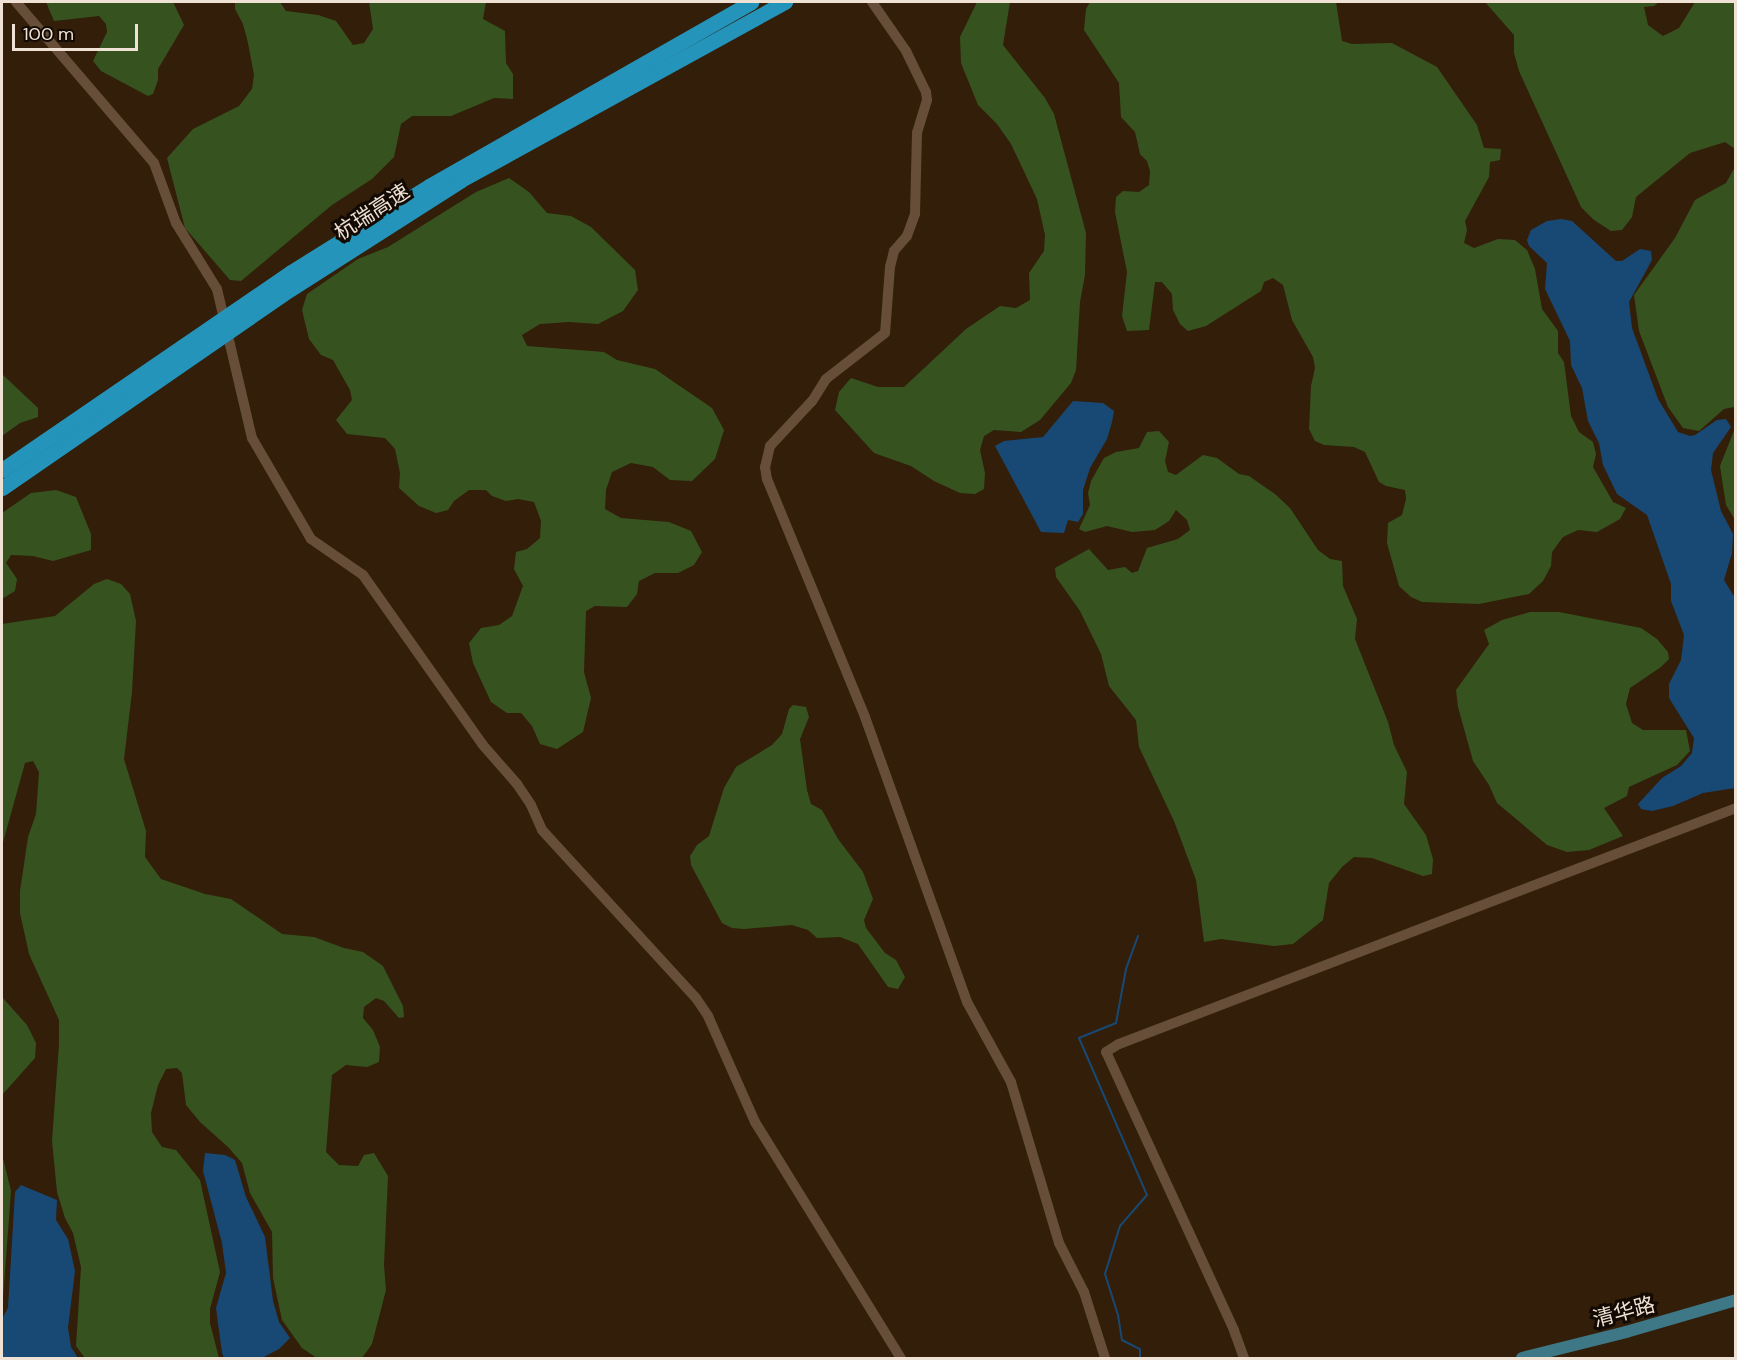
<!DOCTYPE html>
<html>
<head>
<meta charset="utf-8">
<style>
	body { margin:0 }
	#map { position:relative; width:1737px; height:1360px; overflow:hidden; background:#321e09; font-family:"DM Sans","Noto Sans SC",sans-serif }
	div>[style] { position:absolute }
	.green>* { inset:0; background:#36531f }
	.water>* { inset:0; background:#184975 }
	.stream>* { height:2px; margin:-1px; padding:0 1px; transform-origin:1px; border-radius:1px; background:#184975 }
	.minor>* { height:10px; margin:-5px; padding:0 5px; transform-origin:5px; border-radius:5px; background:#664e39 }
	.major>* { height:12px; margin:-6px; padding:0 6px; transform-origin:6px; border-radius:6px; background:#3e7886 }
	.highway>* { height:15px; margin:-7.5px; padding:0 7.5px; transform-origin:7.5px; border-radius:7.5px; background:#2494ba }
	span { translate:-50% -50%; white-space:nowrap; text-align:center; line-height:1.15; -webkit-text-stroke:6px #130a03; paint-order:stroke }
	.street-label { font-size:21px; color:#f0e1d5 }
	.frame { position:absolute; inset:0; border:3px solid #f0e1d5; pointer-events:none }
	.scale { position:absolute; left:12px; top:24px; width:126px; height:27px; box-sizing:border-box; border:3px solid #f0e1d5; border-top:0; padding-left:8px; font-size:18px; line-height:21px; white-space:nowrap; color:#f0e1d5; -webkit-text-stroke:4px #130a03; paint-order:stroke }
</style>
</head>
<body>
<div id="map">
	<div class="green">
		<div style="clip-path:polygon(46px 2px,173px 2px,184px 25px,158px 69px,158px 80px,153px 94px,148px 96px,133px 88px,101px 71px,93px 61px,107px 32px,106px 24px,99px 16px,54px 21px)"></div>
		<div style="clip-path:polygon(235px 2px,280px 2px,286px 11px,318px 15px,336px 21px,353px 45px,364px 43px,373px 29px,369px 2px,486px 2px,483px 19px,505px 31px,506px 63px,513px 74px,513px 99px,494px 98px,451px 116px,412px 116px,401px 124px,394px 157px,372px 179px,332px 205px,241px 281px,230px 280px,185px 228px,167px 158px,193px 129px,239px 106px,252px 89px,254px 75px,248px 43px,243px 24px,235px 9px)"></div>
		<div style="clip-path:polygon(977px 2px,1010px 2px,1003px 45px,1045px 98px,1054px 114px,1086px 233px,1085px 275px,1080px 302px,1076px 370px,1071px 383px,1040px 420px,1021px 432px,994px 430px,984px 436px,980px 450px,985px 473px,984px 489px,975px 494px,960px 493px,934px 481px,911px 466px,874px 453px,835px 410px,839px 392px,851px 378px,878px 387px,904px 387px,966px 329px,1000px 306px,1016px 308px,1030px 300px,1029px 273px,1044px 251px,1045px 235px,1037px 199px,1011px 144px,997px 124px,978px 105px,961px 63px,960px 37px)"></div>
		<div style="clip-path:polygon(1090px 2px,1336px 2px,1342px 41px,1352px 44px,1392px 43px,1437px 67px,1477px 125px,1484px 148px,1501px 149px,1500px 160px,1490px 162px,1489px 177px,1465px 221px,1467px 230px,1464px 243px,1474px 248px,1498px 239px,1515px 240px,1527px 250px,1535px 269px,1542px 309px,1558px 331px,1558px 353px,1564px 362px,1571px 416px,1579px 432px,1593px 442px,1596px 454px,1593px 467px,1613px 502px,1626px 508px,1620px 519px,1597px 532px,1578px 530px,1563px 537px,1552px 552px,1551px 566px,1543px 581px,1529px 594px,1479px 604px,1422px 602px,1411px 597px,1399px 586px,1387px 543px,1388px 523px,1402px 515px,1406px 499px,1405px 490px,1386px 486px,1379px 482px,1365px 452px,1354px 447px,1324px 445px,1315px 441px,1309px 429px,1311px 386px,1315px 368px,1313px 357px,1292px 320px,1283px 285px,1273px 278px,1264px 282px,1261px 291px,1206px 326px,1188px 331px,1180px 324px,1173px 310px,1172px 294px,1162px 282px,1155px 282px,1149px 330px,1127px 331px,1122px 316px,1127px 272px,1115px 212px,1116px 197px,1123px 191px,1139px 192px,1149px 185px,1150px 171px,1147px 161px,1140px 154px,1135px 132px,1121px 117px,1119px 83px,1084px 30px,1086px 9px)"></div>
		<div style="clip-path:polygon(1485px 2px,1659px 2px,1654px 6px,1644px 7px,1648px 25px,1663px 36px,1679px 28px,1695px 2px,1735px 2px,1735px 149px,1725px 142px,1690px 153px,1636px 197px,1632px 217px,1622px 230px,1611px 231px,1594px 220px,1581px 207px,1519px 71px,1514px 53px,1514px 35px)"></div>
		<div style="clip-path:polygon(1735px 167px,1735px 411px,1734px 407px,1724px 409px,1699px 431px,1683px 428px,1668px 407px,1639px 331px,1634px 295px,1675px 238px,1695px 200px,1726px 183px)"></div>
		<div style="clip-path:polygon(509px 178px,529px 192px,547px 213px,571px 216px,591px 227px,635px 270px,638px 290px,623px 311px,598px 324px,569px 322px,540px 324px,522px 335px,527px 346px,604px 352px,617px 360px,655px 369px,712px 408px,724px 430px,715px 459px,692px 481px,670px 480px,653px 467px,631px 463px,612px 472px,606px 490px,605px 509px,621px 518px,669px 522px,691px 531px,702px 552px,694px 565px,678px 573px,655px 573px,639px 581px,637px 594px,627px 607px,595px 606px,586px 611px,584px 672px,591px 698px,583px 732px,557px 749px,540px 744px,532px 726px,521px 713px,507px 713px,491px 702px,473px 663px,469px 643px,481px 628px,499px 625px,512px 616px,523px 586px,514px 569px,516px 552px,527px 549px,540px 538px,541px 521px,534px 502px,518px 499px,506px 501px,492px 496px,486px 490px,469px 490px,454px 501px,448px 510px,436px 513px,419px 506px,399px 488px,400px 473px,395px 449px,385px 438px,347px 434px,336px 420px,352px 400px,350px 390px,333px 360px,321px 355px,309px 339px,302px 310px,307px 294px,358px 259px,388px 247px,476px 192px)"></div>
		<div style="clip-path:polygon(2px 374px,38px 408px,38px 417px,20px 423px,2px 436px)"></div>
		<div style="clip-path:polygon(1735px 428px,1735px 520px,1726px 505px,1720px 466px)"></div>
		<div style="clip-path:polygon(1159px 431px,1169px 442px,1165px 461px,1168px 472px,1176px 475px,1203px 455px,1217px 458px,1239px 474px,1249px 476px,1275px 494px,1290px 508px,1318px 550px,1330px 559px,1342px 561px,1343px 586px,1357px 619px,1355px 639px,1388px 722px,1394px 745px,1407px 772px,1404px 804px,1426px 835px,1433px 859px,1432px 874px,1423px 876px,1372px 858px,1354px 857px,1342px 867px,1329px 883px,1323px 920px,1293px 944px,1274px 946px,1221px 939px,1204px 942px,1196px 880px,1174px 821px,1139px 747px,1136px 720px,1109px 686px,1101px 654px,1080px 611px,1056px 577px,1055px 568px,1089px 549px,1108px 570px,1125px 567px,1132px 573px,1138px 571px,1147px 548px,1178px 539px,1190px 530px,1187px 520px,1176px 510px,1169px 521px,1155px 530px,1132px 532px,1107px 526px,1085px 532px,1079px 529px,1090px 505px,1088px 493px,1091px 481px,1104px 458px,1116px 452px,1139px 448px,1147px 432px)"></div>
		<div style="clip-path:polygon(56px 490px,76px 497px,91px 534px,91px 550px,53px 561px,33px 556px,11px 555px,6px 563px,17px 579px,15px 591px,2px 599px,2px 513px,31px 493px)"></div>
		<div style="clip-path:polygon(107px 579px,121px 584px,130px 594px,136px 621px,132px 692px,124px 759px,146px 831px,145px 857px,161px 879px,205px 894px,231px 899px,282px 934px,314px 937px,344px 948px,363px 952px,383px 966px,403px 1006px,404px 1017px,399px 1018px,384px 1001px,376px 998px,364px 1007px,363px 1018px,373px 1030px,380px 1047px,379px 1062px,367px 1067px,346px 1065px,332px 1075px,326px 1152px,339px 1165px,358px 1166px,364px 1155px,374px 1153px,388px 1176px,384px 1265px,386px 1290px,372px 1344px,362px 1358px,317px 1358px,302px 1348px,282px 1320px,273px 1278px,272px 1232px,250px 1193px,242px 1163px,228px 1147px,200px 1122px,186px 1105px,182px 1073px,177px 1068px,166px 1069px,158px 1085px,151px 1113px,152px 1132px,162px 1147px,176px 1150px,200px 1180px,220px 1272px,210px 1309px,210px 1323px,219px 1358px,85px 1358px,76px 1346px,81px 1267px,73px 1233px,65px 1218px,57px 1192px,52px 1141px,59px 1044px,59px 1020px,29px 954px,20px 913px,20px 891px,28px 837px,36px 814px,39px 772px,33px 761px,25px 763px,2px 846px,2px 624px,55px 616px,94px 584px)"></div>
		<div style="clip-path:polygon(1530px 612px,1559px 612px,1641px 628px,1657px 639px,1668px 652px,1669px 659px,1661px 667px,1630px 688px,1626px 704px,1632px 723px,1643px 730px,1686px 730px,1690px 751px,1677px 765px,1629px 787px,1627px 796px,1604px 808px,1623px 836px,1589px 850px,1567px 852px,1547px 845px,1497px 803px,1489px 785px,1473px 761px,1458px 707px,1456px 690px,1489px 644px,1484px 630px,1502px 620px)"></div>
		<div style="clip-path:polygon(793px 705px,806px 707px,809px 717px,800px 739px,807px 790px,811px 804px,822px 810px,838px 839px,863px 872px,873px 899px,864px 920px,866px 928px,885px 953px,896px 960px,905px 977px,898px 989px,888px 987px,858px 944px,840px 937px,817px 938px,808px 930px,792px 925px,744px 929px,732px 928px,722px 923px,691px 865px,690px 856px,697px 845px,709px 836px,724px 788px,736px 767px,772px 745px,782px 734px,789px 709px)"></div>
		<div style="clip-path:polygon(2px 997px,27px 1025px,36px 1043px,35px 1058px,2px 1095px,2px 1101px)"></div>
		<div style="clip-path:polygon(2px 1154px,11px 1191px,2px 1312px)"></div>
	</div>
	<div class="water">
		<div style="clip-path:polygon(1561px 219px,1572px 221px,1616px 261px,1622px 261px,1640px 249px,1651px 251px,1652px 260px,1629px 302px,1632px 328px,1658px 399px,1678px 432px,1690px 436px,1695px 435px,1717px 420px,1726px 419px,1731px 427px,1713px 453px,1711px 470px,1721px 511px,1733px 534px,1732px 553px,1724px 580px,1735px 598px,1735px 788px,1703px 793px,1673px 806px,1652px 811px,1641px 809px,1638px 804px,1662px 778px,1681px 766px,1692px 753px,1694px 738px,1669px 698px,1669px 684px,1681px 660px,1684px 635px,1671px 601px,1671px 584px,1647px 515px,1617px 494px,1603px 465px,1599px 443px,1588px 421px,1582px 388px,1571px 365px,1570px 341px,1545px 289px,1547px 263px,1529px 246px,1527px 240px,1531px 230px,1547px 221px)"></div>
		<div style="clip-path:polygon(1073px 401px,1103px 403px,1114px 411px,1112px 422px,1107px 439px,1090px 468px,1083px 490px,1083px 514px,1078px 522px,1068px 520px,1064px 533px,1041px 532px,995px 446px,1004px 441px,1043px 437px)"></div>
		<div style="clip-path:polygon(205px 1153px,225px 1155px,235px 1160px,246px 1197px,265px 1237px,273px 1301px,279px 1322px,290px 1338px,279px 1349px,262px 1358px,224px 1358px,222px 1353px,216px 1308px,226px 1273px,222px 1243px,203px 1171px)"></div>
		<div style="clip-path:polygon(21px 1185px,57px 1200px,56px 1220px,68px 1239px,75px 1271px,68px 1328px,71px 1347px,78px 1358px,2px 1358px,2px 1319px,8px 1308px,15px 1192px)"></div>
	</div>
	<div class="stream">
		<div style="left:1138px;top:936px;width:35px;rotate:110deg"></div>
		<div style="left:1126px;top:969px;width:55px;rotate:100.5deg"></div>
		<div style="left:1116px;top:1023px;width:40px;rotate:158deg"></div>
		<div style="left:1079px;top:1038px;width:171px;rotate:66.6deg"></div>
		<div style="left:1147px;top:1195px;width:41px;rotate:131.1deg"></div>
		<div style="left:1120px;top:1226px;width:50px;rotate:107.4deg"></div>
		<div style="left:1105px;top:1274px;width:43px;rotate:72.4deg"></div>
		<div style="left:1118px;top:1315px;width:25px;rotate:81deg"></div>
		<div style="left:1122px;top:1340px;width:20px;rotate:27deg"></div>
		<div style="left:1140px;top:1349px;width:9px;rotate:90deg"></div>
	</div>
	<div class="minor">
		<div style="left:16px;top:2px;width:212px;rotate:49.4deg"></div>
		<div style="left:154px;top:163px;width:64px;rotate:69.9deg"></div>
		<div style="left:176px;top:223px;width:78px;rotate:58.2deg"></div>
		<div style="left:217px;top:289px;width:153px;rotate:76.8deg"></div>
		<div style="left:252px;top:438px;width:117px;rotate:59.7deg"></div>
		<div style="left:311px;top:539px;width:63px;rotate:34.7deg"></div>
		<div style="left:363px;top:575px;width:207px;rotate:54.8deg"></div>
		<div style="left:482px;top:744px;width:53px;rotate:48.8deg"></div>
		<div style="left:517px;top:784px;width:25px;rotate:56deg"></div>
		<div style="left:531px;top:805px;width:27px;rotate:66deg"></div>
		<div style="left:542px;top:830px;width:228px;rotate:47.5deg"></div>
		<div style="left:696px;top:998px;width:22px;rotate:56deg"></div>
		<div style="left:708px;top:1016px;width:116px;rotate:66.1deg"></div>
		<div style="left:755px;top:1122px;width:278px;rotate:58.3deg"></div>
		<div style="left:872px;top:2px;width:60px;rotate:55.2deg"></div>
		<div style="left:906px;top:51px;width:46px;rotate:64deg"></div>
		<div style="left:926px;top:92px;width:8px;rotate:83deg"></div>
		<div style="left:927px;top:100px;width:34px;rotate:107deg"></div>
		<div style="left:917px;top:133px;width:81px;rotate:91.4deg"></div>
		<div style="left:915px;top:214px;width:23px;rotate:110deg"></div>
		<div style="left:907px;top:236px;width:20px;rotate:131deg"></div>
		<div style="left:894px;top:251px;width:16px;rotate:104deg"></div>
		<div style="left:890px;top:267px;width:66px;rotate:94.3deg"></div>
		<div style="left:885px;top:333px;width:75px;rotate:142.1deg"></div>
		<div style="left:826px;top:379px;width:26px;rotate:122deg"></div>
		<div style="left:812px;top:401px;width:62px;rotate:133deg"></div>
		<div style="left:770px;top:446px;width:22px;rotate:103deg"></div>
		<div style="left:765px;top:467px;width:12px;rotate:81deg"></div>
		<div style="left:767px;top:479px;width:257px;rotate:67.6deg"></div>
		<div style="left:865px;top:717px;width:303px;rotate:70.3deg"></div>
		<div style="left:967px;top:1002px;width:91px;rotate:61.2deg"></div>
		<div style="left:1011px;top:1082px;width:168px;rotate:73.4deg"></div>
		<div style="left:1059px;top:1243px;width:55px;rotate:63deg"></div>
		<div style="left:1084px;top:1292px;width:69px;rotate:72.3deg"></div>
		<div style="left:1244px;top:1358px;width:30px;rotate:-110deg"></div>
		<div style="left:1234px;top:1330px;width:306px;rotate:-114.7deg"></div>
		<div style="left:1106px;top:1052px;width:15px;rotate:-32deg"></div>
		<div style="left:1119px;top:1044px;width:661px;rotate:-20.93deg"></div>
	</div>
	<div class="major">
		<div style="left:1522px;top:1358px;width:107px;rotate:-14deg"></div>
		<div style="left:1626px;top:1332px;width:115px;rotate:-16.2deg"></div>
	</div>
	<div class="highway">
		<div style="left:2px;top:470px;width:350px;rotate:-34.4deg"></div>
		<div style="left:291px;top:272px;width:163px;rotate:-31.9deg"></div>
		<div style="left:429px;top:186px;width:371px;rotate:-29.7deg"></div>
		<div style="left:2px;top:488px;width:341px;rotate:-34.6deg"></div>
		<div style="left:283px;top:294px;width:211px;rotate:-32.6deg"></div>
		<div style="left:461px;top:180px;width:370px;rotate:-28.8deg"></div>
	</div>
	<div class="street-label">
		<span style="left:372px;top:212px;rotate:-33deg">杭瑞高速</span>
		<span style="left:1624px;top:1312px;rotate:-15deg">清华路</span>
	</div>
	<div class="frame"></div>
	<div class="scale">100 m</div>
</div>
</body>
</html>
